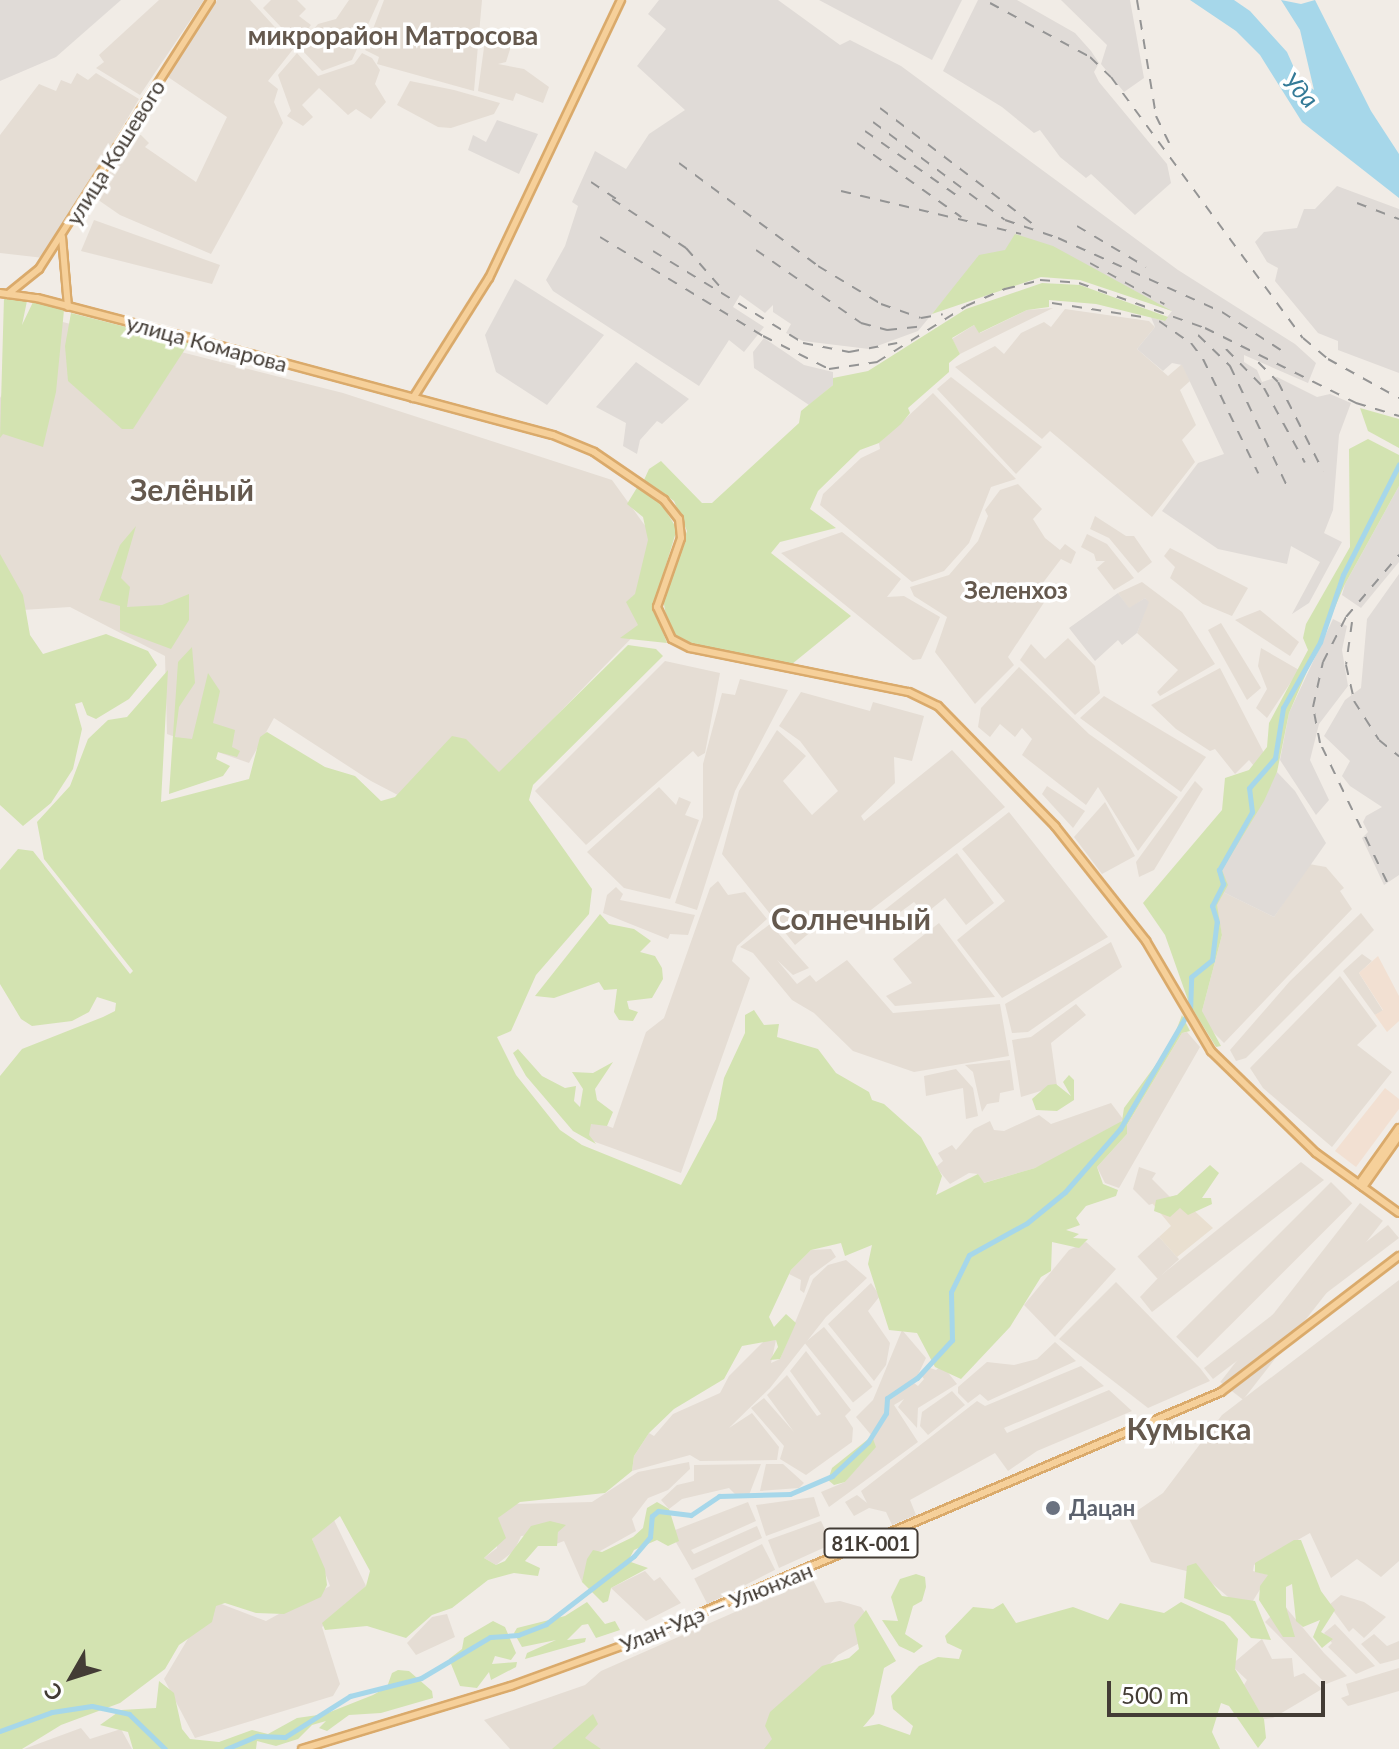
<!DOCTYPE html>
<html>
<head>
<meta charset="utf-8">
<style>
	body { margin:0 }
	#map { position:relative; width:1399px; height:1749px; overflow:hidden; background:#f1ece6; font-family:Lato,sans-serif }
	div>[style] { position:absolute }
	.residential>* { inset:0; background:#e5ddd4; transform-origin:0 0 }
	.commercial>* { inset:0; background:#f2e0d2 }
	.industrial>* { inset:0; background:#e0dbd7 }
	.education>* { inset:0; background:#e9dfd0 }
	.green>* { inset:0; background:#d3e3b1 }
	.water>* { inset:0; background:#a6d7ea }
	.river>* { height:5px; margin:-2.5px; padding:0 2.5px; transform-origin:2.5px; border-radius:2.5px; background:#a6d7ea }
	.roads { filter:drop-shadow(2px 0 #daaa6b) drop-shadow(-2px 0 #daaa6b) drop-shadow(0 2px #daaa6b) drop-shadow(0 -2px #daaa6b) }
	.major>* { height:6px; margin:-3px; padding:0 3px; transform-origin:3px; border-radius:3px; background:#f6d09a }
	.rail>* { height:2px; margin-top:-1px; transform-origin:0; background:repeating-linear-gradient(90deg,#949494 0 10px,transparent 0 20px) }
	.dots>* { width:22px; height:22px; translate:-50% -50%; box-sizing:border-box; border:4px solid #fff; border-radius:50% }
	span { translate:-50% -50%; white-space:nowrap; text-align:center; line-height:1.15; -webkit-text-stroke:7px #fff; paint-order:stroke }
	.shield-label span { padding:2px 6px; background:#fff; border:2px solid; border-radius:6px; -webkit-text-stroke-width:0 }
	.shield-label { font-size:20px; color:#433c35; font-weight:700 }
	.street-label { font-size:22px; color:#433c35 }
	.worship-label { font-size:22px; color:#5b616d; font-weight:700 }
	.left { translate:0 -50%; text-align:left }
	.water-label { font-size:24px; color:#337a97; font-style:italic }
	.neighbourhood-label { font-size:24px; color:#65594e; font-weight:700 }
	.quarter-label { font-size:26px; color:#65594e; font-weight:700 }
	.district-label { font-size:30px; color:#65594e; font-weight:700 }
	.north { position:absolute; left:32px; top:1637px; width:80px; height:80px; -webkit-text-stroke:6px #fff; paint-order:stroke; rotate:231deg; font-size:22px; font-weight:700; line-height:32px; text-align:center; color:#433c35 }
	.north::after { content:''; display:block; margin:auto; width:28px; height:36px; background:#433c35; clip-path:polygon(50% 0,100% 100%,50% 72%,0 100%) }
	.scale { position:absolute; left:1107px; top:1681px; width:218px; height:36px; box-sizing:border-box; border:4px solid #433c35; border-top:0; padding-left:10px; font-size:24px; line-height:28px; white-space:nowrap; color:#433c35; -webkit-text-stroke:6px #fff; paint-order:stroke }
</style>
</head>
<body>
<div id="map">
	<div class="residential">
		<div style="clip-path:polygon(159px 0,204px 0,140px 95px,96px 68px,104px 62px,99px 55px)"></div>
		<div style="clip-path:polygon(217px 0,250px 0,294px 48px,268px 81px,278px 89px,274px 102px,283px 123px,211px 254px,120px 215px,94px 197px,136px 130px,149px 143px,145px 147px,196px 182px,227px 117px,168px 77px)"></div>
		<div style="clip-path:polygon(271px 0,297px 0,306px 9px,299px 16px,311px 25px,297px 44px,263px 8px)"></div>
		<div style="clip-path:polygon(349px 0,379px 0,352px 60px,322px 71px,299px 47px,318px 24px,336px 19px)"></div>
		<div style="clip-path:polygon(384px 0,482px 0,474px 91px,377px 64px,379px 57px,365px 50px)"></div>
		<div style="clip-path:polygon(486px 33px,512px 43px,506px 62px,498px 64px,524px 69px,549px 87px,543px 103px,516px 93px,513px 101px,478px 91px)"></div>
		<div style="clip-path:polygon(297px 53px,318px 76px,354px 64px,362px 53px,372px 58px,380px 70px,375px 84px,386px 102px,371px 119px,356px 109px,348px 115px,319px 88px,302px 105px,313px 117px,303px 126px,287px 116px,291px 111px,278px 75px)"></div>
		<div style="clip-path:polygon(77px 73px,88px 80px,96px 73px,139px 99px,44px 258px,0 253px,0 135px,39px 84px,56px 91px,61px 80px,71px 84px)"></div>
		<div style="clip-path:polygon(410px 81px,454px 90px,500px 103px,494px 114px,451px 128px,438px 127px,397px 105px)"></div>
		<div style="clip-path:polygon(94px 220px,220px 265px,212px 284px,81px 251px)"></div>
		<div style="clip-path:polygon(1053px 308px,960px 354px,952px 339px,974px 325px,980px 333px,1027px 310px)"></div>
		<div style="clip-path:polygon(1065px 309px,1149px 321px,1155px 327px,1137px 349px,1168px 376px,1182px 364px,1190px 381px,1180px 390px,1196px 425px,1182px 440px,1195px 462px,1152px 517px,1050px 431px,1042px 439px,955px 367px,995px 346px,1004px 354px,1021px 333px,1044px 322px,1051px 327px)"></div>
		<div style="clip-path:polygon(43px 317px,343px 393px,612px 480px,659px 545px,649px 620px,496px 778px,438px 816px,371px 781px,274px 718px,249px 763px,167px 734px,165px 656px,70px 607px,22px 610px,0 580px,0 398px)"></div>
		<div style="clip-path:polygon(951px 377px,1042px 447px,1016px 474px,937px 389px)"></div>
		<div style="clip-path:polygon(933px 393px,1016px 479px,991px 487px,969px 543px,944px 571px,912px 582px,820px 505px,823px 494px,861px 458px,880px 449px,879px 443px)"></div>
		<div style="clip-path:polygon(1018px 484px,1042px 509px,1033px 519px,1045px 538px,1060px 550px,1065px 544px,1076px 552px,1071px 564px,1061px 559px,1036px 592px,1045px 601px,1008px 657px,1014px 665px,975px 704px,935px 652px,947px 617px,914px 596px,910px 587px,949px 575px,978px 541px,988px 516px,985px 510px,1000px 490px)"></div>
		<div style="clip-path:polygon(1095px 516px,1126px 536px,1134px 536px,1152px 562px,1138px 573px,1109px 538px,1090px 529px)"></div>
		<div style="clip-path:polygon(842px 532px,901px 579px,887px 597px,904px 596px,940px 617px,921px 659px,913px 660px,781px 553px)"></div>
		<div style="clip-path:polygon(1087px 534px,1107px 544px,1134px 578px,1114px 590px,1097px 568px,1105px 561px,1096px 561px,1094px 554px,1081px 547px)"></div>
		<div style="clip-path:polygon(1170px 548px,1248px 588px,1232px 616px,1203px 604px,1170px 578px,1175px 567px,1164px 556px)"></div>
		<div style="clip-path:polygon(1142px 582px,1182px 612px,1215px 664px,1160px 696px,1157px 692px,1178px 670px,1137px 633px,1148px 602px,1145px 598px,1129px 609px,1118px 593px)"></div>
		<div style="clip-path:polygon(1260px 610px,1299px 642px,1290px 656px,1235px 620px)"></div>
		<div style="clip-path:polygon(1221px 623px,1261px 688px,1247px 700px,1208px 630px)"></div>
		<div style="clip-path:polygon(1068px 638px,1095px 666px,1100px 693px,1075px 715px,1020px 660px,1031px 644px,1045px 659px)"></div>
		<div style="clip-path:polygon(1261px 648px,1299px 670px,1267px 718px,1256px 708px,1267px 689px,1258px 666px)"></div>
		<div style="clip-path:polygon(665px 661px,720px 673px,705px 753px,698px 757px,693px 751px,586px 845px,535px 791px)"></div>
		<div style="clip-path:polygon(1019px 667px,1089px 734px,1178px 797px,1138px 851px,1098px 787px,1086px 805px,1022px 755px,1032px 739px,1022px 728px,1015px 737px,1000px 724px,990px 737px,978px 727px,981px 708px)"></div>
		<div style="clip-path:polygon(1220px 668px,1264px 753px,1254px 766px,1249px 760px,1235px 774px,1215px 749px,1210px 751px,1176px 729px,1151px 705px)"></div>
		<div style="clip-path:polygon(740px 679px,788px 690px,735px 791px,697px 910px,675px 903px,703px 817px,703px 764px,722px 693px,735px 695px)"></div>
		<div style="clip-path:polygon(801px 692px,870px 711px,873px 702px,924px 716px,912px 761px,894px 757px,895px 783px,861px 816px,864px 821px,952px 750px,1005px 807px,854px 923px,830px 927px,824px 921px,795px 945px,722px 854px,739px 791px,777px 730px,806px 756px,783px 781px,812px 815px,838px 791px,800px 741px,779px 726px)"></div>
		<div style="clip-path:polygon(1104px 696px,1206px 757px,1181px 792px,1080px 718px)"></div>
		<div style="clip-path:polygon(1195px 781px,1203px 789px,1154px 870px,1139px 877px,1136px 862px)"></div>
		<div style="clip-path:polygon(1047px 786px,1085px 811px,1073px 828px,1042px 794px)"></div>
		<div style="clip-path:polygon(659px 787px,676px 805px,679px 797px,691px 802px,685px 815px,699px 820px,670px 899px,624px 888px,587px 852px)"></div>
		<div style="clip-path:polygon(1105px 802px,1135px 856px,1102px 874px,1074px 837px)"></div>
		<div style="clip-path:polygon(1009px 812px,1108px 937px,1002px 998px,957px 940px,1005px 901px,962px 849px)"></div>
		<div style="clip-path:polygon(957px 853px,994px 903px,966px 925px,945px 898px,925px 914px,914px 902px,880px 927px,873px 919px)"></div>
		<div style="clip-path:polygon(1309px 864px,1326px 867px,1344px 888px,1340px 891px,1352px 909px,1224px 1043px,1205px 1024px,1202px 1011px,1222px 935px,1216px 905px,1223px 892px,1274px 917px)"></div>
		<div style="clip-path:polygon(718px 881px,728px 895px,745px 892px,767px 919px,737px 946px,732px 961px,750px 978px,681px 1173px,587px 1139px,591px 1120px,613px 1128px,646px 1032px,664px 1018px,710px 888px)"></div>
		<div style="clip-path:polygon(616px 887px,623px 894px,620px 900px,695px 915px,688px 935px,670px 934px,668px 939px,603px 913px,607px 895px)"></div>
		<div style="clip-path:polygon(1361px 913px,1374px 930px,1246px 1058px,1236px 1061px,1230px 1050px,1290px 981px)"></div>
		<div style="clip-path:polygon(939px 923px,995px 997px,895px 1006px,886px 996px,912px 983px,893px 959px)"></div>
		<div style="clip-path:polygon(770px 924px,809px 968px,793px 975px,777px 960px,797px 984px,810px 975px,816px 982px,847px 960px,893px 1013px,1000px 1004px,1009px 1056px,914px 1072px,853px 1051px,814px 1013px,792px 1000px,753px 953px,740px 947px)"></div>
		<div style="clip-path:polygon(1111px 942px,1122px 967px,1028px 1032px,1012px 1033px,1005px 1004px)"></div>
		<div style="clip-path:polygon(1362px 954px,1372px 961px,1359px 973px,1383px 1011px,1375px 1015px,1343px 971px)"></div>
		<div style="clip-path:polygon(1340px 976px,1377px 1026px,1357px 1045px,1392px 1072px,1332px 1147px,1263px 1088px,1250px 1068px)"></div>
		<div style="clip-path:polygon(1076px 1004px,1086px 1015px,1051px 1043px,1057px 1086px,1021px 1097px,1012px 1040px,1031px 1037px)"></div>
		<div style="clip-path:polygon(1187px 1032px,1200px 1047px,1119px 1188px,1105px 1183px,1097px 1167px,1127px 1134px,1127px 1125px,1182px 1033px)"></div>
		<div style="clip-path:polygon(1010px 1060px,1014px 1090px,1000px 1093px,999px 1102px,987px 1104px,982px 1112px,973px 1072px,965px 1065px)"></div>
		<div style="clip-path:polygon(956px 1069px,973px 1088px,978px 1116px,966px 1119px,963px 1088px,926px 1096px,924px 1076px)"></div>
		<div style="clip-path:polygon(1111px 1103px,1123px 1119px,1113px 1133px,1035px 1168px,983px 1183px,978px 1174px,969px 1173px,950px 1184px,936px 1167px,943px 1161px,938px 1153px,952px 1145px,956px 1150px,974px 1129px,990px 1121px,994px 1130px,1004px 1131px,1039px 1115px,1051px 1124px)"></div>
		<div style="clip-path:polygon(1301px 1162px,1324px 1180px,1152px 1312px,1140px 1297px,1159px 1277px)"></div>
		<div style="clip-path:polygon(1139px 1167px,1156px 1173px,1152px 1179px,1170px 1197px,1149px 1205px,1133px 1189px)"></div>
		<div style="left:1331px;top:1182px;width:30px;height:219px;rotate:45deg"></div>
		<div style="left:1360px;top:1203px;width:29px;height:227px;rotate:38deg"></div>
		<div style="clip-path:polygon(1388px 1225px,1399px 1238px,1213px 1379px,1204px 1368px)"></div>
		<div style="left:1159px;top:1237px;width:30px;height:29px;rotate:48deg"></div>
		<div style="clip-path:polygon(1086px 1242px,1116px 1269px,1055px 1337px,1024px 1305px,1069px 1250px)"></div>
		<div style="clip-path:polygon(831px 1249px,836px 1257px,810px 1276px,804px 1293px,800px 1290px,801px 1280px,789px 1274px,791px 1270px,811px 1250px)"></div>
		<div style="clip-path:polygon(846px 1260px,867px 1278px,826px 1317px,770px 1388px,729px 1428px,752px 1413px,779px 1447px,777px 1460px,700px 1461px,690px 1455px,632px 1471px,634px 1456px,649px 1433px,654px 1436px,673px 1414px,720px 1393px,729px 1376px,764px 1341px,776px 1340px,771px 1363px,780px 1359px,813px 1279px,828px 1265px)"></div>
		<div style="clip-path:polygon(1399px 1280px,1399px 1561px,1381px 1577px,1357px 1559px,1331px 1578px,1310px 1533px,1254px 1565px,1253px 1571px,1269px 1575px,1246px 1612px,1202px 1575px,1151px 1562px,1128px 1517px,1163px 1493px,1222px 1415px)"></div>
		<div style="clip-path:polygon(1116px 1282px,1200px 1368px,1210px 1381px,1148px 1408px,1059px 1339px)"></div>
		<div style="clip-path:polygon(871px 1283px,880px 1296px,868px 1311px,890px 1343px,886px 1365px,874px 1381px,828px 1324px)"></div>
		<div style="left:824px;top:1327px;width:77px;height:25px;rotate:51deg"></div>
		<div style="clip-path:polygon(902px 1330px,926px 1358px,914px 1383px,918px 1386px,924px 1379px,919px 1373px,927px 1367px,936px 1370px,942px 1365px,957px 1384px,918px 1408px,917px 1428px,898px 1407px,904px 1399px,894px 1405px,918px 1442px,829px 1507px,821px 1492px,845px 1482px,865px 1457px,872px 1436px,856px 1417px,873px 1400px)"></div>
		<div style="clip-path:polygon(1055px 1342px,1076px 1361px,988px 1401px,980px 1394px,968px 1403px,958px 1393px,958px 1387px,987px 1362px,1014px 1365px,1037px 1359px)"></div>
		<div style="clip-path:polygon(806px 1351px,851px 1410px,845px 1416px,853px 1428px,852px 1442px,806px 1475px,780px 1459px,784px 1446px,751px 1408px,764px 1398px,794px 1432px,767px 1395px,787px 1375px,817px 1416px,821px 1414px,790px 1371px)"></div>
		<div style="clip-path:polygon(1081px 1366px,1104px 1386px,1004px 1428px,1007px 1433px,1109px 1390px,1132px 1411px,1037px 1451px,1008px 1471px,995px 1453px,910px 1500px,916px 1515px,892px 1525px,886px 1512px,869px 1508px,854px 1516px,845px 1502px,857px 1495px,867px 1503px,861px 1491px,977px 1401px,985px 1406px)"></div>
		<div style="clip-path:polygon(952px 1391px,965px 1405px,928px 1435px,920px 1426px,922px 1412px)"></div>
		<div style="clip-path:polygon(689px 1462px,690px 1469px,668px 1490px,648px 1498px,632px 1519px,636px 1531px,593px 1555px,582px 1582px,564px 1541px,556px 1544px,558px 1532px,521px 1536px,514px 1551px,496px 1565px,484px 1558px,497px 1548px,498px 1518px,515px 1504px,592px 1502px,638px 1472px)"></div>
		<div style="clip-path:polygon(761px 1464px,749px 1495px,735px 1494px,729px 1488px,682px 1499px,669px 1509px,661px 1500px,677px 1485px,694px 1481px,694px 1465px)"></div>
		<div style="clip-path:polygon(766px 1464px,783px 1464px,804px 1483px,799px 1488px,760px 1491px)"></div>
		<div style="clip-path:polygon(814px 1497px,820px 1516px,766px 1536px,756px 1505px)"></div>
		<div style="clip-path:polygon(748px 1502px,756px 1521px,691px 1550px,694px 1554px,757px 1526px,762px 1538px,692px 1570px,670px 1532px)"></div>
		<div style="clip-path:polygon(333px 1518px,366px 1586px,322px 1627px,340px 1684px,333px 1696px,195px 1738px,164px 1679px,211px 1600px,266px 1621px,330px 1586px,312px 1539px)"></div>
		<div style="clip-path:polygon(821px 1521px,832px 1544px,779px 1568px,768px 1540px)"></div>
		<div style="left:762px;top:1544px;width:29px;height:76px;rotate:63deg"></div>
		<div style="clip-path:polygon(645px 1571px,654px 1581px,660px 1577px,681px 1603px,646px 1621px,611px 1588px)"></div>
		<div style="clip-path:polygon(812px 1578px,825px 1603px,840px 1601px,861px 1607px,866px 1614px,863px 1641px,838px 1655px,803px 1692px,773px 1749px,510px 1749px,484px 1720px,585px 1685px,601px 1671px)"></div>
		<div style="clip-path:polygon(1341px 1595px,1364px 1602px,1386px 1617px,1364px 1638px,1353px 1628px,1349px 1632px,1329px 1605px)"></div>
		<div style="clip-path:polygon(1283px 1604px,1324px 1653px,1347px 1676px,1326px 1684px,1265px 1622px)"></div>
		<div style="clip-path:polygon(447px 1614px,455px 1637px,416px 1655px,407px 1643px,432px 1617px)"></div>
		<div style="clip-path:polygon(1335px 1624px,1375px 1666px,1356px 1674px,1328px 1647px,1332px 1643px,1324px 1633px)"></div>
		<div style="clip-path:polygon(1374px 1634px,1387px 1646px,1399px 1641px,1399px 1659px,1380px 1664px,1361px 1644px)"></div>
		<div style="clip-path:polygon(1262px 1639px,1272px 1659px,1292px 1658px,1294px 1677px,1304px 1673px,1322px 1689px,1273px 1718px,1264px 1719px,1255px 1704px,1238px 1695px,1247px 1680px,1231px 1665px)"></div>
		<div style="clip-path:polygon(1399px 1668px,1399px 1691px,1348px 1706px,1341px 1698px,1349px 1695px,1346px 1684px)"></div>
		<div style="clip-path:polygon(81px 1728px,90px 1739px,121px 1729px,132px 1749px,24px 1749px)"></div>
	</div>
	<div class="commercial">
		<div style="clip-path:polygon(1378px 956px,1399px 996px,1399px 1021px,1387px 1032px,1375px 1015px,1383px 1010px,1359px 973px)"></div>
		<div style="clip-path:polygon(1385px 1088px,1399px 1099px,1399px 1109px,1356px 1167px,1335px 1151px)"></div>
	</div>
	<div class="industrial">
		<div style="clip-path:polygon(0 0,121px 0,56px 57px,0 81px)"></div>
		<div style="clip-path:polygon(659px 0,778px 0,840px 45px,850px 40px,901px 66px,1178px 270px,1295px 344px,1316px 363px,1308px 383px,1244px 355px,1244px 362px,1257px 370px,1262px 382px,1277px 377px,1317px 397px,1330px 394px,1351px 403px,1339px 435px,1333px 510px,1324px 533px,1342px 542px,1309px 603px,1292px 614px,1320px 562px,1291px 546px,1287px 564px,1218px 549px,1162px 511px,1198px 463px,1224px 454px,1182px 365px,1172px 363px,1163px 371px,1137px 349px,1155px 327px,1151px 317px,1164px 321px,1172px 311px,1005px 250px,946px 297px,918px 331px,869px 349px,803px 341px,786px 333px,791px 324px,773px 312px,773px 305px,765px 313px,740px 295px,733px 307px,764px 327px,744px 352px,729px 340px,699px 386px,553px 291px,546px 280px,565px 246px,578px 206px,572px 202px,595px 151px,626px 169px,649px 134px,685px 110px,637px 66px,666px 29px,648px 14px)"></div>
		<div style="clip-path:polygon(819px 0,962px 0,932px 60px)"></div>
		<div style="clip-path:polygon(978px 0,1017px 0,1075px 33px,1091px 51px,1099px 63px,1094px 72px,1099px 82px,1167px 164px,1171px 183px,1135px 215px,1091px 174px,1086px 178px,1060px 157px,1040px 130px,1034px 133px,1002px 107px,943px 71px)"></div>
		<div style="clip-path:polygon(1061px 0,1130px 0,1144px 78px,1124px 92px,1101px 64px,1107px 45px)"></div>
		<div style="clip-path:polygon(497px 120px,538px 134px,519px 174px,468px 150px,473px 135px,486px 142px)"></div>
		<div style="clip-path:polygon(1337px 186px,1399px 209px,1399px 373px,1338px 350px,1338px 341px,1318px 333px,1275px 281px,1278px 268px,1267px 262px,1255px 242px,1264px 232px,1297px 228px,1304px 209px,1315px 209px)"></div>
		<div style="clip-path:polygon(515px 279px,604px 335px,547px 405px,496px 372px,485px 335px)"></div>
		<div style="clip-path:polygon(764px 338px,804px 365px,833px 372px,833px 385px,809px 405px,754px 368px,753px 352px)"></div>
		<div style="clip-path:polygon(636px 362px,689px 399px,662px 424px,657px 421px,640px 440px,637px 454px,623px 446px,626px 423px,596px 407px)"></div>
		<div style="clip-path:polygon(1399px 486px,1399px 562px,1361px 608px,1342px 595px,1345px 584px)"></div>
		<div style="clip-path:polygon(1399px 574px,1399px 875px,1384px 885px,1362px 838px,1368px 832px,1363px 822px,1366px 816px,1382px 807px,1350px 786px,1342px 776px,1350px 761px,1324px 736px,1345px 700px,1361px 688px,1367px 619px)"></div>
		<div style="clip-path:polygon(1118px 593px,1129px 608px,1145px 598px,1149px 602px,1137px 633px,1122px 645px,1118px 640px,1095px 661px,1069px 628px)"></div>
		<div style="clip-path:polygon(1333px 619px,1347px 626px,1342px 650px,1348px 686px,1319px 724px,1310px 760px,1329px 800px,1316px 815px,1280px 760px,1289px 713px)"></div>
		<div style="clip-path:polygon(1277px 772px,1295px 791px,1326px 843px,1274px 917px,1223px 892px,1222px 870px)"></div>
	</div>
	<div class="education">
		<div style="clip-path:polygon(1177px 1195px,1213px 1228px,1177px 1257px,1159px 1237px,1171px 1226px,1152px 1203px)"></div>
	</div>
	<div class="green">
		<div style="clip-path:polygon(1015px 234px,1053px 246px,1172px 311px,1080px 280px,1041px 277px,932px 314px,979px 255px,1005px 250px)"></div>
		<div style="clip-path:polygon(1042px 283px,1080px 285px,1168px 317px,1165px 321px,1096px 304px,1049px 300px,1049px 307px,1027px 310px,979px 333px,974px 325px,952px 338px,960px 354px,949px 363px,949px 372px,908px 408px,910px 413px,901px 424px,879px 443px,860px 450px,818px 491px,810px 509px,836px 528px,780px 542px,771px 553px,851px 616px,792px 664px,692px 645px,669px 632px,663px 599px,687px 531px,674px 501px,644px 480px,649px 469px,661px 461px,702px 503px,712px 503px,799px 423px,801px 411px,833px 385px,833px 378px,868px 371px,966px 309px)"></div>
		<div style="clip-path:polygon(4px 297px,27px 301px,22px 325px,33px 302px,64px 310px,56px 392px,43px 447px,3px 434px,0 438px)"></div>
		<div style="clip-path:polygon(71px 313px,189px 343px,133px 429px,122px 429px,68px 381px,65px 346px)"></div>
		<div style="clip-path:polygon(1360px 408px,1399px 419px,1399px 448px,1368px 431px)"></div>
		<div style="clip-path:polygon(1368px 439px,1399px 455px,1399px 486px,1345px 584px,1289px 713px,1277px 772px,1264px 801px,1222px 870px,1228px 885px,1217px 905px,1222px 935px,1202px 1011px,1221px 1046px,1216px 1047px,1189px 1003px,1165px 935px,1143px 903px,1222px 810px,1225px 778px,1249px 770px,1267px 747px,1269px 723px,1308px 650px,1303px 638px,1306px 624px,1350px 547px,1349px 449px)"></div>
		<div style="clip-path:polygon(638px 486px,661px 503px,677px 529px,653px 607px,667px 643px,620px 638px,638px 625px,626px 602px,635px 594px,648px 540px,643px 517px,627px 504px)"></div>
		<div style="clip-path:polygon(136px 526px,121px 578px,130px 587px,127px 607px,162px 605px,189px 594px,189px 620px,171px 649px,120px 630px,120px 606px,99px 600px,120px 545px)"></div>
		<div style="clip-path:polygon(0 554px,23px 595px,30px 635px,43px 654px,106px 634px,148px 651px,157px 665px,129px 699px,96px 719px,87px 715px,82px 702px,75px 704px,82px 729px,73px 769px,51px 803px,23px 826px,0 805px)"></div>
		<div style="clip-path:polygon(628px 645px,656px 649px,663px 656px,533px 785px,529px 800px,592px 889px,589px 914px,536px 975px,511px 1031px,497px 1037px,516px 1075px,560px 1130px,582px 1145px,681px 1185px,716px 1119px,724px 1078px,745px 1033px,745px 1015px,754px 1010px,764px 1025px,779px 1024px,777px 1037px,818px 1049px,836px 1073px,869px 1092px,872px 1100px,884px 1104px,921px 1137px,942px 1176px,936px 1195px,978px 1174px,984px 1183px,1035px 1168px,1122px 1121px,1124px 1108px,1171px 1044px,1182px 1015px,1190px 1031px,1182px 1033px,1127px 1125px,1127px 1134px,1097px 1167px,1103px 1184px,1118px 1190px,1116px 1196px,1086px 1206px,1076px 1218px,1080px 1225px,1066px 1230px,1079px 1234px,1073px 1238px,1088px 1239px,1079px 1248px,1052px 1242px,1051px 1271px,1041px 1277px,1010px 1327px,961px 1379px,935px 1367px,917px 1333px,889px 1330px,868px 1264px,872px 1245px,845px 1256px,841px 1243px,811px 1250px,791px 1270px,769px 1317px,774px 1327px,786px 1314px,796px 1323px,780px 1359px,770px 1360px,778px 1347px,776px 1340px,742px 1346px,724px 1379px,674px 1409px,649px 1433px,634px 1456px,632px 1471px,605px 1493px,520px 1502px,498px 1518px,506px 1538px,484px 1558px,496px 1565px,505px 1561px,531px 1526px,550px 1521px,566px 1525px,558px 1532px,557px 1546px,538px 1546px,525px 1561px,540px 1568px,538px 1576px,514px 1573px,488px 1580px,452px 1608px,432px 1615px,406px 1638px,367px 1626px,325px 1630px,322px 1623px,366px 1586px,370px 1571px,340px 1516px,312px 1539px,325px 1569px,327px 1585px,321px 1597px,284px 1614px,256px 1613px,225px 1603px,216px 1606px,212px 1622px,179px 1645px,165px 1669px,120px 1703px,61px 1725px,22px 1749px,0 1749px,0 1076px,22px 1049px,103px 1017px,115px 1011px,116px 1003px,97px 997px,89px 1012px,72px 1021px,32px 1026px,21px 1019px,0 984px,0 870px,18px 849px,33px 851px,130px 974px,133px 971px,44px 859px,37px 822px,70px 786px,88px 739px,108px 720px,127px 717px,168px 670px,161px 802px,249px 779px,260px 737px,267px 732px,325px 767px,355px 776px,381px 801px,395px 797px,452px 736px,466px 739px,499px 772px)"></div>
		<div style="clip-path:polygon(192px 647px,195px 683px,179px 707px,175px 737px,192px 739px,208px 673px,220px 691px,213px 723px,235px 730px,232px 747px,240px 751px,237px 757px,218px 752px,216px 759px,230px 766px,223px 776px,169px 794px,178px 662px)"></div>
		<div style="clip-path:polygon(600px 914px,609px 924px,634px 929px,651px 941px,640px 952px,655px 956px,662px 968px,663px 979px,652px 998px,627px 1001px,629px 1009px,638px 1012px,633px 1021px,619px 1020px,614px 1012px,617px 989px,604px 990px,599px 982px,554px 998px,535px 996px)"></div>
		<div style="clip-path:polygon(518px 1049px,542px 1076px,565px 1088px,576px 1086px,574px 1101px,580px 1107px,583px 1089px,572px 1072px,593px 1073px,613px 1062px,595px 1089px,597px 1100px,613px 1112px,607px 1126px,591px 1124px,589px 1135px,596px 1144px,573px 1131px,526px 1076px,513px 1053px)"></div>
		<div style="clip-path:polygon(1069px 1075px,1074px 1080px,1074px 1100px,1057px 1111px,1036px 1110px,1032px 1099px,1048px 1085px,1056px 1084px,1071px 1096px,1063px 1082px)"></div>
		<div style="clip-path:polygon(1210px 1165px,1219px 1173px,1202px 1198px,1211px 1198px,1212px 1204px,1188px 1215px,1180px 1208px,1170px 1217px,1154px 1211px,1156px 1200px,1177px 1195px)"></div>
		<div style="clip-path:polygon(872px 1436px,876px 1447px,845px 1482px,834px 1485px,828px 1480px,832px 1468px)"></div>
		<div style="clip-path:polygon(657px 1502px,669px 1509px,679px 1541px,668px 1546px,657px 1540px,634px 1550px,628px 1561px,648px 1568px,611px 1588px,608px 1601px,603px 1603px,582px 1582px,587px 1559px,593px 1550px,602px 1552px,633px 1537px,643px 1528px,647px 1508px)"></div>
		<div style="clip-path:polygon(1294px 1540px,1301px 1540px,1321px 1591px,1335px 1610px,1321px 1632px,1333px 1639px,1322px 1648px,1313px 1637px,1320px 1620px,1303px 1627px,1296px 1621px,1292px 1584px,1286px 1587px,1286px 1607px,1295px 1637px,1283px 1637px,1259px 1600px,1260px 1586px,1268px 1575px,1255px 1572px,1255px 1563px)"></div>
		<div style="clip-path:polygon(1196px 1563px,1222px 1596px,1255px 1601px,1271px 1640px,1251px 1638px,1230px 1616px,1184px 1598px,1187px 1566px)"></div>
		<div style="clip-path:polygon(916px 1574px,925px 1577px,926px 1587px,922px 1601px,913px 1606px,905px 1634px,923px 1646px,914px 1653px,899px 1646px,882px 1620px,898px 1621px,891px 1597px,900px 1579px)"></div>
		<div style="clip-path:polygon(587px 1602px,605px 1624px,615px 1621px,620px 1630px,596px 1638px,588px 1624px,582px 1625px,567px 1640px,586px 1638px,585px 1642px,525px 1659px,527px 1653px,556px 1640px,522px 1647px,514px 1633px,517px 1628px,565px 1616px)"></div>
		<div style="clip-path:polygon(1181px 1602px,1224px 1622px,1238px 1639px,1235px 1669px,1264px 1719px,1266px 1738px,1258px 1748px,1229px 1706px,1221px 1703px,1212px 1732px,1220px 1749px,764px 1749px,772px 1739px,765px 1726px,770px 1712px,822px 1666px,849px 1658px,859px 1649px,854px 1625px,866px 1610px,896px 1661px,884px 1668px,874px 1714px,863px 1727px,879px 1724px,910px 1735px,913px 1726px,893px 1709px,891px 1696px,919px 1666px,938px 1657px,959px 1659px,962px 1650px,947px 1643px,945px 1636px,973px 1607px,993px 1609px,1003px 1603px,1016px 1623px,1073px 1607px,1108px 1620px,1120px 1603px,1164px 1613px)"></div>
		<div style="clip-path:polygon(493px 1621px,505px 1627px,516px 1653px,511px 1660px,495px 1656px,492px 1664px,517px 1662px,516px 1667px,491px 1680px,489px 1672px,477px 1688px,460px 1686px,449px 1659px,462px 1649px,464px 1638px)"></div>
		<div style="clip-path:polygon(398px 1670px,409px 1671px,432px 1691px,433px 1698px,381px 1713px,349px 1715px,327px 1731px,319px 1728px,326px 1721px,312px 1725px,298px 1739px,276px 1746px,257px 1741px,256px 1749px,133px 1749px,128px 1732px,100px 1725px,121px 1710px,156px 1708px,159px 1681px,174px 1693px,182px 1729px,190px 1739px,219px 1742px,252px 1730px,268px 1734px,297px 1718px,325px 1714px,373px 1695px,387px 1687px,392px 1673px)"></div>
		<div style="clip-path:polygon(593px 1714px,598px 1724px,585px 1738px,601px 1749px,552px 1749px)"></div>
	</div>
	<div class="water">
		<div style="clip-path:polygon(1190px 0,1234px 0,1250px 11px,1287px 52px,1299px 79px,1314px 90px,1300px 30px,1281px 0,1301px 4px,1315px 0,1371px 111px,1399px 154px,1399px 198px,1302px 122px,1260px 55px,1236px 31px)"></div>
	</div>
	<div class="river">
		<div style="left:1190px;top:1012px;width:35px;rotate:-88deg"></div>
		<div style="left:1191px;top:977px;width:27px;rotate:-39deg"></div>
		<div style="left:1212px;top:960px;width:38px;rotate:-83deg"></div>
		<div style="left:1217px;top:922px;width:17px;rotate:-107deg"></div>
		<div style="left:1212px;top:906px;width:25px;rotate:-63deg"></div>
		<div style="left:1223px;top:884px;width:15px;rotate:-106deg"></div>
		<div style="left:1219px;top:870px;width:67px;rotate:-60.4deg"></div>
		<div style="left:1252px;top:812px;width:24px;rotate:-97deg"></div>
		<div style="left:1249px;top:788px;width:40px;rotate:-49deg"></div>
		<div style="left:1275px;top:758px;width:51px;rotate:-80.9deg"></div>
		<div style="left:1283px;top:708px;width:76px;rotate:-60.7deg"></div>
		<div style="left:1320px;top:642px;width:71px;rotate:-71.1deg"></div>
		<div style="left:1343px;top:575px;width:124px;rotate:-63.2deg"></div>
		<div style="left:0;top:1731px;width:55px;rotate:-20.1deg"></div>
		<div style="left:52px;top:1712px;width:40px;rotate:-8.5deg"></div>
		<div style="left:92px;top:1706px;width:38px;rotate:12deg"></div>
		<div style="left:129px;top:1714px;width:50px;rotate:44.2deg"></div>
		<div style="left:226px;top:1749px;width:34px;rotate:-23deg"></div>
		<div style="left:257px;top:1736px;width:28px;rotate:2deg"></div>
		<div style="left:285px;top:1737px;width:77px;rotate:-32.2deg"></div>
		<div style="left:350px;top:1696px;width:73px;rotate:-14.2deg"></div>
		<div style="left:421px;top:1678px;width:80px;rotate:-30.7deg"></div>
		<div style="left:490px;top:1637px;width:28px;rotate:-4deg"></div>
		<div style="left:518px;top:1635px;width:30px;rotate:-21deg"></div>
		<div style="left:546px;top:1624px;width:111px;rotate:-37.7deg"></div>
		<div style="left:634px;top:1556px;width:25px;rotate:-50deg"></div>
		<div style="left:650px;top:1537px;width:21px;rotate:-85deg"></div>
		<div style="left:652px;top:1516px;width:8px;rotate:-40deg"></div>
		<div style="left:658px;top:1511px;width:33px;rotate:7deg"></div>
		<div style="left:691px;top:1515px;width:34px;rotate:-34deg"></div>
		<div style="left:719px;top:1496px;width:71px;rotate:-1.6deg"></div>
		<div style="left:790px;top:1494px;width:46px;rotate:-23.2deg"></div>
		<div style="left:832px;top:1476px;width:50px;rotate:-43.4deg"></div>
		<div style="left:868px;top:1442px;width:34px;rotate:-58deg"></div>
		<div style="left:886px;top:1413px;width:15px;rotate:-86deg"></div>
		<div style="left:887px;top:1398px;width:36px;rotate:-34deg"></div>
		<div style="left:917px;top:1378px;width:52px;rotate:-47.4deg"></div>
		<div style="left:952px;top:1340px;width:48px;rotate:-91.2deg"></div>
		<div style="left:951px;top:1292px;width:41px;rotate:-64.1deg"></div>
		<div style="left:969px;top:1255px;width:66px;rotate:-28.9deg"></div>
		<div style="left:1027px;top:1223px;width:49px;rotate:-39.2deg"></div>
		<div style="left:1065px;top:1192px;width:84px;rotate:-48.9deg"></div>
		<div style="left:1120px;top:1129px;width:131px;rotate:-59.7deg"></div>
	</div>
	<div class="roads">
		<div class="major">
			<div style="left:62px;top:237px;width:70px;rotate:85.1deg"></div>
			<div style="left:0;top:293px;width:37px;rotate:8deg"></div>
			<div style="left:37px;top:298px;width:166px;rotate:14.6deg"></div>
			<div style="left:198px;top:340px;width:367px;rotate:15deg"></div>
			<div style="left:553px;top:435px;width:44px;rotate:22.5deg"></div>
			<div style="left:594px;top:452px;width:85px;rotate:34.4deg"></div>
			<div style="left:664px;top:500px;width:24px;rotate:52deg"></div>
			<div style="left:679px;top:519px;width:19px;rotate:84deg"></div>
			<div style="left:681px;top:538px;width:73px;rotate:109.2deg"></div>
			<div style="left:657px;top:607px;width:35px;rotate:65deg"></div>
			<div style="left:672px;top:639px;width:20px;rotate:27deg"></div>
			<div style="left:690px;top:648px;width:223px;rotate:11.4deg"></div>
			<div style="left:909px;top:692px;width:32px;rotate:26deg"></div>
			<div style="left:938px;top:706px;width:168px;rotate:45.7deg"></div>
			<div style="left:1055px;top:826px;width:147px;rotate:51.6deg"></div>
			<div style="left:1146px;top:941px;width:128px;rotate:59.4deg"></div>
			<div style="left:1211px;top:1051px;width:146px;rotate:44.2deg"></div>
			<div style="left:1316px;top:1153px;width:102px;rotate:35.9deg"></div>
			<div style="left:8px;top:294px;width:40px;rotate:-39deg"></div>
			<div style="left:39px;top:269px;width:319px;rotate:-57.4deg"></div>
			<div style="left:413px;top:398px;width:142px;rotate:-57.7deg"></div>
			<div style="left:489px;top:278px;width:308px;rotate:-64.6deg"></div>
			<div style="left:1359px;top:1184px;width:69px;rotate:-54.5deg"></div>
			<div style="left:1363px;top:1187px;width:62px;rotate:-54.8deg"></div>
			<div style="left:302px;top:1749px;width:218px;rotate:-16.8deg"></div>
			<div style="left:511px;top:1686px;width:127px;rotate:-19.9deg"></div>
			<div style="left:630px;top:1643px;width:642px;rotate:-23.01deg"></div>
			<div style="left:1221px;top:1392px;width:224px;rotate:-37.4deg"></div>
		</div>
	</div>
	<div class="rail">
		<div style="left:1137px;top:0;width:118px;rotate:80.7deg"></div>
		<div style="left:1156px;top:116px;width:30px;rotate:64deg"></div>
		<div style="left:990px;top:3px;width:114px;rotate:28.4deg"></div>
		<div style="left:1090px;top:57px;width:29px;rotate:44deg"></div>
		<div style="left:1111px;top:77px;width:324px;rotate:53.7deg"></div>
		<div style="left:1303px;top:338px;width:33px;rotate:40deg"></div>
		<div style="left:1328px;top:359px;width:81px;rotate:28.8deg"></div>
		<div style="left:880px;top:108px;width:193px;rotate:37.2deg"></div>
		<div style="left:873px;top:122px;width:164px;rotate:36.6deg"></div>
		<div style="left:1005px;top:220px;width:56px;rotate:18.8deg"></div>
		<div style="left:1058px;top:238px;width:180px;rotate:24.3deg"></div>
		<div style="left:1222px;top:312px;width:77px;rotate:32.9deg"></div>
		<div style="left:865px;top:131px;width:115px;rotate:35.1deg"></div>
		<div style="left:857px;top:143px;width:128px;rotate:35.4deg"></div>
		<div style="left:679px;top:163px;width:173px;rotate:36.5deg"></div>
		<div style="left:818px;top:266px;width:74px;rotate:31.1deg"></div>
		<div style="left:881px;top:304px;width:42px;rotate:19.3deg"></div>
		<div style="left:921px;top:318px;width:22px;rotate:-10deg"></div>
		<div style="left:591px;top:182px;width:37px;rotate:34deg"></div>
		<div style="left:841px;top:191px;width:185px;rotate:13.4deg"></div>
		<div style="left:612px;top:199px;width:89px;rotate:33.5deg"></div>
		<div style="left:686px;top:248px;width:55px;rotate:48.7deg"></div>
		<div style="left:1357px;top:203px;width:45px;rotate:20.9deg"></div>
		<div style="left:1077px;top:226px;width:80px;rotate:30.7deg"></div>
		<div style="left:600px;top:237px;width:191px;rotate:31.3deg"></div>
		<div style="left:763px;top:336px;width:74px;rotate:26.6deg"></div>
		<div style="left:829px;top:369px;width:49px;rotate:-8.3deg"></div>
		<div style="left:877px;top:362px;width:105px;rotate:-32.2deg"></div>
		<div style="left:966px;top:306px;width:43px;rotate:-23.6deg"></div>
		<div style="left:1005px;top:289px;width:36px;rotate:-14deg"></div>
		<div style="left:1040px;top:280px;width:39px;rotate:4deg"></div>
		<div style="left:1079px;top:283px;width:134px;rotate:19.7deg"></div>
		<div style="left:1205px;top:328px;width:169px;rotate:26.4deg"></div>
		<div style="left:1356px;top:403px;width:45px;rotate:16.8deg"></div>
		<div style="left:756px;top:250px;width:128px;rotate:34.8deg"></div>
		<div style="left:861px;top:323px;width:27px;rotate:15deg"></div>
		<div style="left:887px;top:330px;width:36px;rotate:-6deg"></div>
		<div style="left:653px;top:251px;width:176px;rotate:31.5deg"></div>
		<div style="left:803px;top:343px;width:47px;rotate:11.1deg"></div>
		<div style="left:849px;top:352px;width:49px;rotate:-10.6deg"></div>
		<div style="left:1090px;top:263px;width:85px;rotate:29deg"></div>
		<div style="left:1052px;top:303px;width:98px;rotate:8.8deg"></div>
		<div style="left:1159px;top:321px;width:39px;rotate:35deg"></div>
		<div style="left:1191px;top:343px;width:20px;rotate:53deg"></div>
		<div style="left:1203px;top:359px;width:127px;rotate:64.2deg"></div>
		<div style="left:1198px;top:335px;width:45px;rotate:44.1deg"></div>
		<div style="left:1230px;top:366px;width:131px;rotate:64.6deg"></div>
		<div style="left:1226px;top:349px;width:54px;rotate:45.7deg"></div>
		<div style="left:1264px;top:388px;width:85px;rotate:61.3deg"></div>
		<div style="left:1258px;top:362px;width:28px;rotate:45deg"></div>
		<div style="left:1278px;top:382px;width:100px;rotate:63.2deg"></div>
		<div style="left:1352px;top:622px;width:43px;rotate:97.9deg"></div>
		<div style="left:1346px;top:665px;width:37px;rotate:77deg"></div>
		<div style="left:1354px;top:701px;width:46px;rotate:57.3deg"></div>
		<div style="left:1379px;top:740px;width:26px;rotate:39deg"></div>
		<div style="left:1387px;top:882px;width:154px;rotate:-115.7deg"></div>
		<div style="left:1320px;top:743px;width:37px;rotate:-101deg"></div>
		<div style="left:1313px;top:707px;width:46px;rotate:-77.5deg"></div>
		<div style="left:1323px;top:662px;width:51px;rotate:-62.9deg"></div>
		<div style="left:1346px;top:617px;width:82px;rotate:-49.5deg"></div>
	</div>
	<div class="dots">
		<div style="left:1053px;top:1508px;background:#6b7280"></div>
	</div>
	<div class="shield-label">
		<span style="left:871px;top:1543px">81К-001</span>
	</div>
	<div class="street-label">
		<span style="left:115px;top:152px;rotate:-58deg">улица Кошевого</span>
		<span style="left:207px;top:343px;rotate:15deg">улица Комарова</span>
		<span style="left:716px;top:1607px;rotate:-22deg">Улан-Удэ — Улюнхан</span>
	</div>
	<div class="worship-label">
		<span class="left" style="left:1069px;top:1508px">Дацан</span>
	</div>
	<div class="water-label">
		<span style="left:1301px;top:90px;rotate:46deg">Уда</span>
	</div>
	<div class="neighbourhood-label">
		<span style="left:1016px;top:590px">Зеленхоз</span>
	</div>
	<div class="quarter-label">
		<span style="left:393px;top:36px">микрорайон Матросова</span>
	</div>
	<div class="district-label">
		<span style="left:192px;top:489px">Зелёный</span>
		<span style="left:851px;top:918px">Солнечный</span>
		<span style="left:1189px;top:1428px">Кумыска</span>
	</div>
	<div class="north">С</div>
	<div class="scale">500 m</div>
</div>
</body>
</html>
